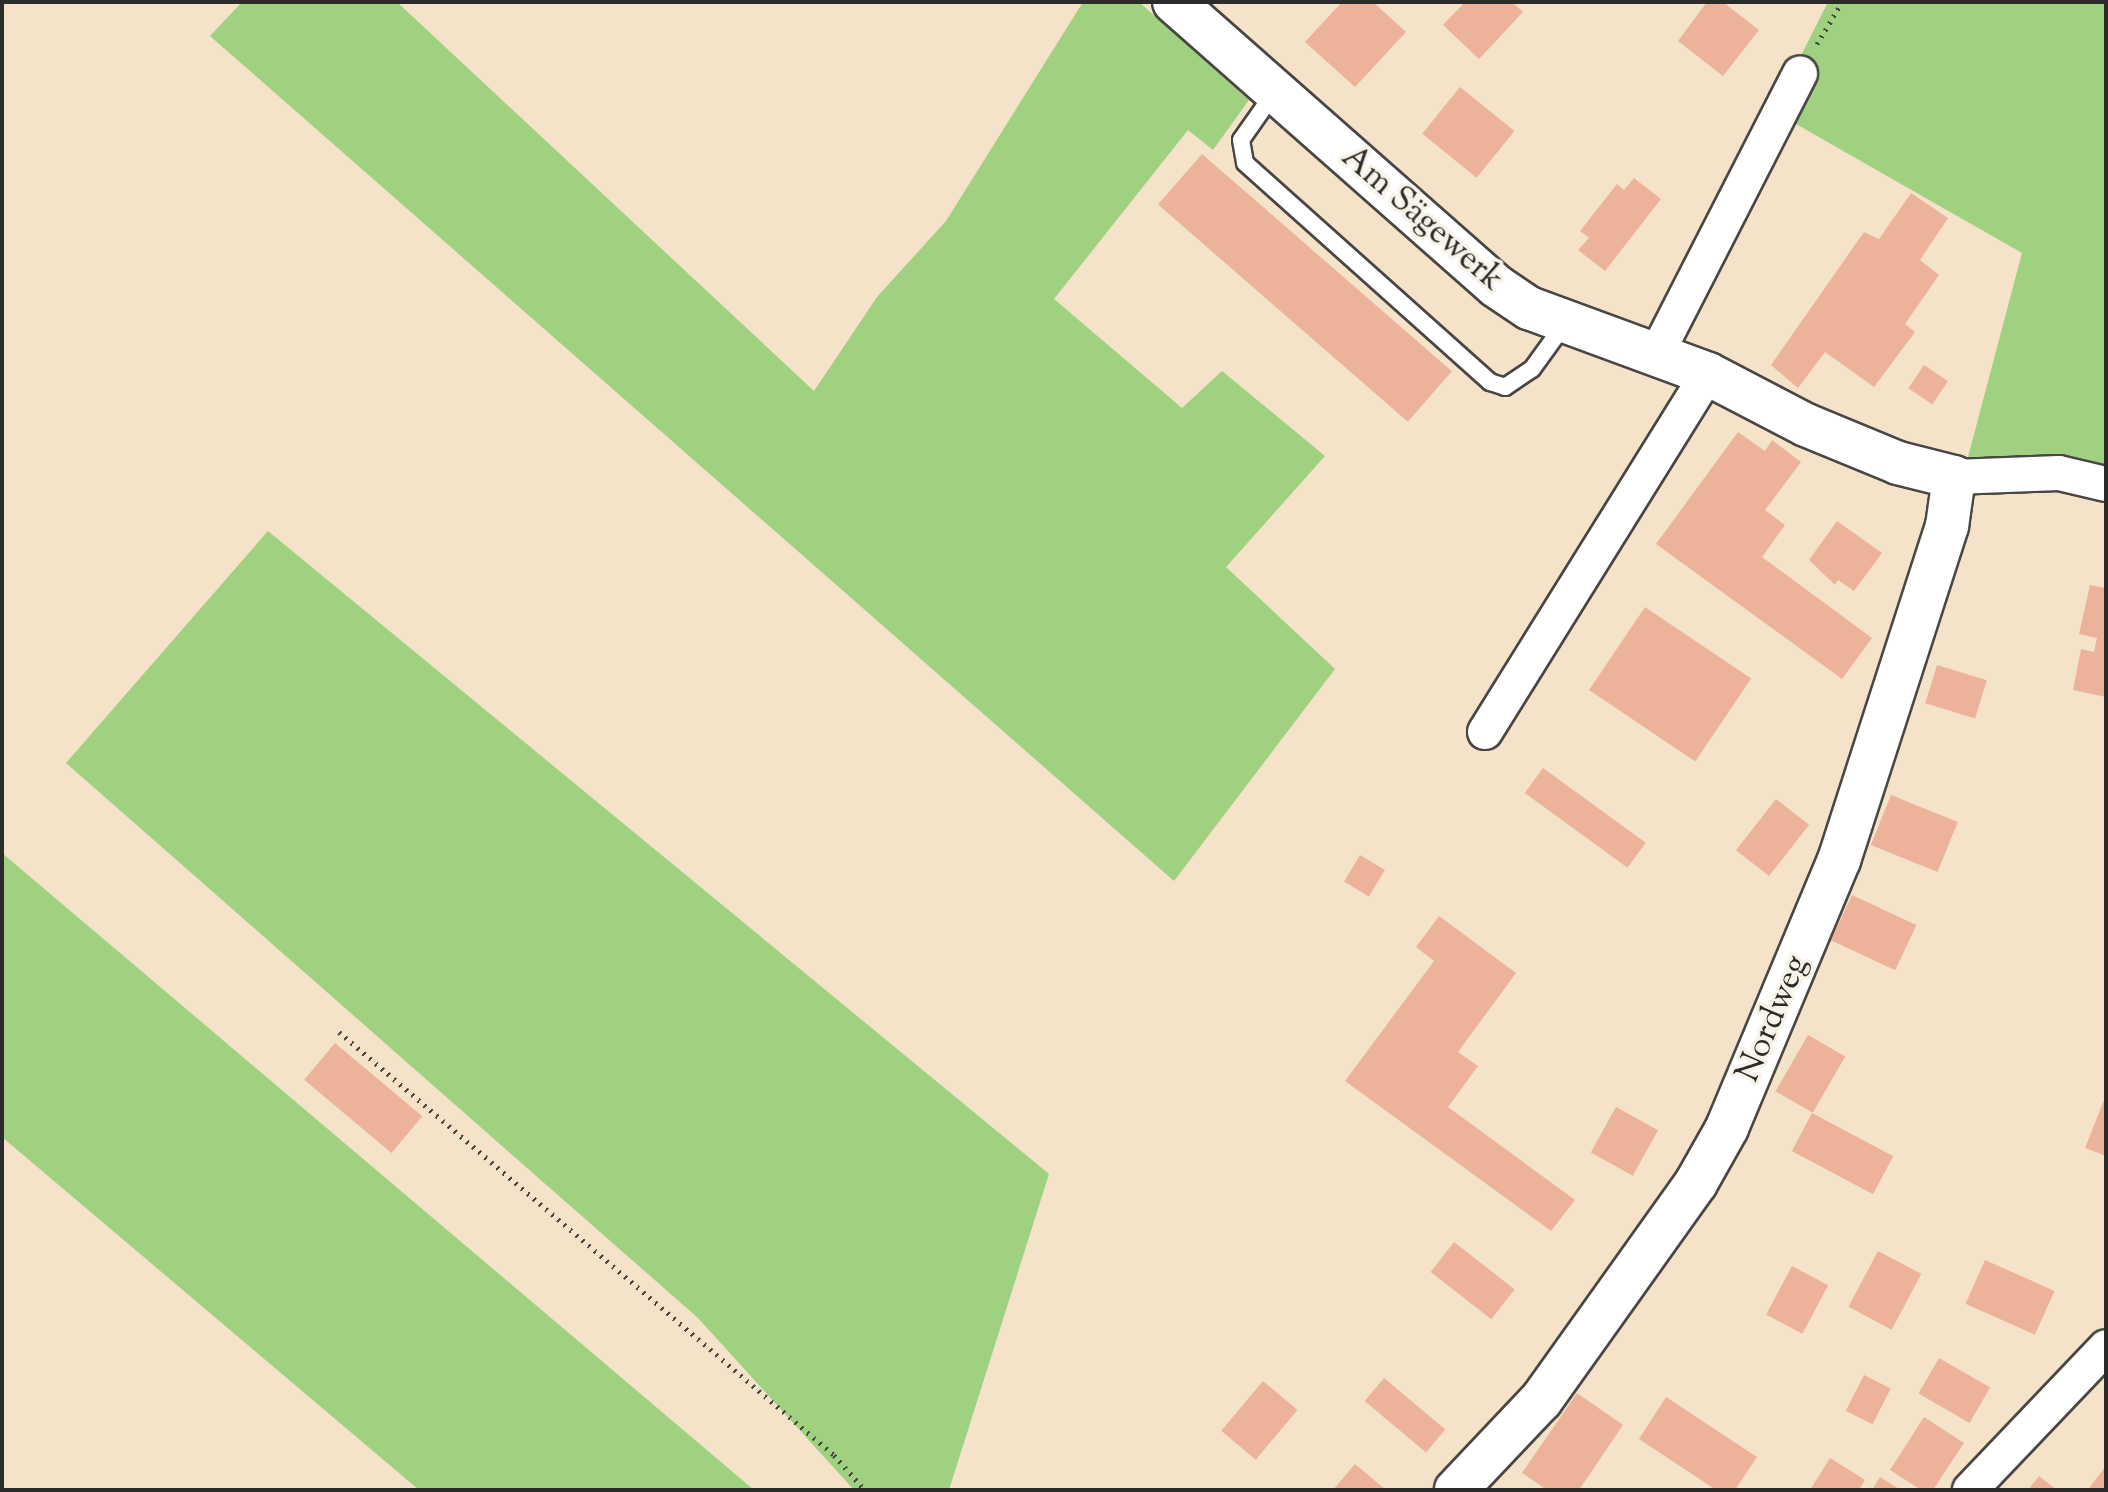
<!DOCTYPE html>
<html>
<head>
<meta charset="utf-8">
<style>
	body { margin:0 }
	#map { position:relative; width:2108px; height:1492px; overflow:hidden; background:#f4e2c9; font-family:"Sorts Mill Goudy",serif }
	div>[style] { position:absolute }
	.green>* { inset:0; background:#9fd181 }
	.building>* { inset:0; background:#ecb39a; transform-origin:0 0 }
	.path>* { height:5px; margin-top:-2.5px; transform-origin:0; background:repeating-linear-gradient(90deg,#494643 0 2px,transparent 0 8px) }
	.roads { filter:drop-shadow(2px 0 #494643) drop-shadow(-2px 0 #494643) drop-shadow(0 2px #494643) drop-shadow(0 -2px #494643) }
	.service>* { height:16px; margin:-8px; padding:0 8px; transform-origin:8px; border-radius:8px; background:#fff }
	.minor>* { height:34px; margin:-17px; padding:0 17px; transform-origin:17px; border-radius:17px; background:#fff }
	.tertiary>* { height:42px; margin:-21px; padding:0 21px; transform-origin:21px; border-radius:21px; background:#fff }
	span { translate:-50% -50%; white-space:nowrap; text-align:center; line-height:1.15; -webkit-text-stroke:7px #f7f3e8; paint-order:stroke }
	.street-label { font-size:34px; color:#2b2b2b }
	.frame { position:absolute; inset:0; border:4px solid #2b2b2b; pointer-events:none }
</style>
</head>
<body>
<div id="map">
	<div class="green">
		<div style="clip-path:polygon(242px 2px,397px 2px,814px 391px,877px 297px,946px 221px,1083px 2px,1139px 2px,1249px 100px,1213px 150px,1188px 130px,1054px 299px,1182px 408px,1222px 371px,1325px 456px,1226px 567px,1335px 669px,1174px 881px,210px 36px)"></div>
		<div style="clip-path:polygon(1828px 2px,2106px 2px,2106px 467px,2059px 457px,1968px 457px,2022px 253px,1773px 111px)"></div>
		<div style="clip-path:polygon(268px 531px,1049px 1174px,949px 1490px,854px 1490px,698px 1318px,66px 763px)"></div>
		<div style="clip-path:polygon(2px 853px,754px 1490px,419px 1490px,2px 1137px)"></div>
	</div>
	<div class="building">
		<div style="clip-path:polygon(1342px 2px,1373px 2px,1406px 32px,1355px 87px,1305px 42px)"></div>
		<div style="clip-path:polygon(1465px 2px,1512px 2px,1523px 12px,1479px 59px,1443px 25px)"></div>
		<div style="clip-path:polygon(1707px 2px,1723px 2px,1759px 30px,1723px 76px,1678px 41px)"></div>
		<div style="left:1460px;top:87px;width:70px;height:60px;rotate:39deg"></div>
		<div style="left:1202px;top:154px;width:331px;height:67px;rotate:41deg"></div>
		<div style="clip-path:polygon(1634px 178px,1661px 199px,1605px 271px,1578px 250px,1589px 238px,1580px 231px,1617px 184px,1624px 190px)"></div>
		<div style="clip-path:polygon(1911px 193px,1948px 218px,1920px 260px,1939px 275px,1905px 324px,1915px 332px,1874px 387px,1825px 352px,1798px 388px,1771px 365px,1864px 232px,1879px 239px)"></div>
		<div style="left:1924px;top:365px;width:29px;height:28px;rotate:34deg"></div>
		<div style="clip-path:polygon(1738px 432px,1765px 451px,1772px 440px,1801px 462px,1765px 510px,1785px 525px,1762px 557px,1872px 638px,1842px 679px,1656px 544px)"></div>
		<div style="clip-path:polygon(1837px 521px,1882px 553px,1854px 591px,1838px 580px,1835px 585px,1809px 560px)"></div>
		<div style="clip-path:polygon(2090px 585px,2106px 588px,2106px 697px,2073px 690px,2081px 649px,2094px 652px,2097px 638px,2079px 634px)"></div>
		<div style="left:1645px;top:607px;width:128px;height:100px;rotate:34deg"></div>
		<div style="left:1937px;top:665px;width:52px;height:40px;rotate:17deg"></div>
		<div style="left:1543px;top:768px;width:127px;height:31px;rotate:36deg"></div>
		<div style="left:1891px;top:795px;width:72px;height:54px;rotate:22deg"></div>
		<div style="left:1776px;top:799px;width:42px;height:65px;rotate:38deg"></div>
		<div style="left:1360px;top:855px;width:29px;height:31px;rotate:31deg"></div>
		<div style="left:1852px;top:895px;width:71px;height:50px;rotate:25deg"></div>
		<div style="clip-path:polygon(1439px 916px,1516px 973px,1458px 1052px,1478px 1066px,1448px 1107px,1575px 1200px,1551px 1231px,1345px 1081px,1434px 961px,1416px 947px)"></div>
		<div style="left:1808px;top:1035px;width:43px;height:65px;rotate:30deg"></div>
		<div style="left:335px;top:1043px;width:114px;height:48px;rotate:40deg"></div>
		<div style="clip-path:polygon(2106px 1095px,2106px 1156px,2085px 1148px)"></div>
		<div style="left:1616px;top:1107px;width:48px;height:52px;rotate:29deg"></div>
		<div style="left:1812px;top:1113px;width:92px;height:43px;rotate:28deg"></div>
		<div style="left:1454px;top:1242px;width:77px;height:38px;rotate:38deg"></div>
		<div style="left:1878px;top:1251px;width:49px;height:63px;rotate:28deg"></div>
		<div style="left:1985px;top:1260px;width:76px;height:48px;rotate:24deg"></div>
		<div style="left:1792px;top:1266px;width:41px;height:55px;rotate:28deg"></div>
		<div style="left:1939px;top:1358px;width:59px;height:41px;rotate:30deg"></div>
		<div style="left:1864px;top:1375px;width:30px;height:40px;rotate:27deg"></div>
		<div style="left:1384px;top:1378px;width:80px;height:30px;rotate:40deg"></div>
		<div style="left:1263px;top:1381px;width:45px;height:65px;rotate:40deg"></div>
		<div style="clip-path:polygon(1577px 1393px,1623px 1425px,1579px 1490px,1547px 1490px,1522px 1473px)"></div>
		<div style="clip-path:polygon(1666px 1397px,1757px 1457px,1735px 1490px,1716px 1490px,1639px 1439px)"></div>
		<div style="clip-path:polygon(1924px 1417px,1964px 1443px,1933px 1490px,1921px 1490px,1890px 1470px)"></div>
		<div style="clip-path:polygon(1830px 1458px,1865px 1480px,1859px 1490px,1810px 1490px)"></div>
		<div style="clip-path:polygon(1355px 1464px,1386px 1490px,1333px 1490px)"></div>
		<div style="clip-path:polygon(2106px 1466px,2106px 1490px,2091px 1490px,2090px 1487px)"></div>
		<div style="clip-path:polygon(2039px 1476px,2057px 1490px,2028px 1490px)"></div>
		<div style="clip-path:polygon(1880px 1477px,1901px 1490px,1872px 1490px)"></div>
	</div>
	<div class="path">
		<div style="left:1817px;top:44px;width:49px;rotate:-59.2deg"></div>
		<div style="left:339px;top:1032px;width:651px;rotate:40.52deg"></div>
		<div style="left:834px;top:1455px;width:47px;rotate:48.5deg"></div>
	</div>
	<div class="roads">
		<div class="service">
			<div style="left:1274px;top:93px;width:57px;rotate:125.1deg"></div>
			<div style="left:1241px;top:140px;width:23px;rotate:80deg"></div>
			<div style="left:1245px;top:163px;width:329px;rotate:41.8deg"></div>
			<div style="left:1490px;top:382px;width:16px;rotate:18deg"></div>
			<div style="left:1505px;top:387px;width:32px;rotate:-34deg"></div>
			<div style="left:1532px;top:369px;width:58px;rotate:-54.1deg"></div>
		</div>
		<div class="minor">
			<div style="left:1657px;top:353px;width:314px;rotate:-62.9deg"></div>
			<div style="left:1954px;top:477px;width:105px;rotate:-2.2deg"></div>
			<div style="left:2059px;top:473px;width:48px;rotate:13.2deg"></div>
			<div style="left:1485px;top:732px;width:422px;rotate:-58.1deg"></div>
			<div style="left:1970px;top:1490px;width:197px;rotate:-46.4deg"></div>
		</div>
		<div class="tertiary">
			<div style="left:1174px;top:2px;width:429px;rotate:41.4deg"></div>
			<div style="left:1496px;top:286px;width:40px;rotate:34deg"></div>
			<div style="left:1529px;top:308px;width:191px;rotate:20.2deg"></div>
			<div style="left:1708px;top:374px;width:110px;rotate:27.5deg"></div>
			<div style="left:1806px;top:425px;width:100px;rotate:22.4deg"></div>
			<div style="left:1898px;top:463px;width:58px;rotate:14deg"></div>
			<div style="left:1954px;top:477px;width:49px;rotate:98.1deg"></div>
			<div style="left:1947px;top:526px;width:351px;rotate:107.9deg"></div>
			<div style="left:1839px;top:860px;width:290px;rotate:112.7deg"></div>
			<div style="left:1727px;top:1128px;width:63px;rotate:119.4deg"></div>
			<div style="left:1696px;top:1183px;width:267px;rotate:125.5deg"></div>
			<div style="left:1541px;top:1400px;width:124px;rotate:133.4deg"></div>
		</div>
	</div>
	<div class="street-label">
		<span style="left:1422px;top:219px;rotate:41deg">Am Sägewerk</span>
		<span style="left:1773px;top:1019px;rotate:-67deg">Nordweg</span>
	</div>
	<div class="frame"></div>
</div>
</body>
</html>
